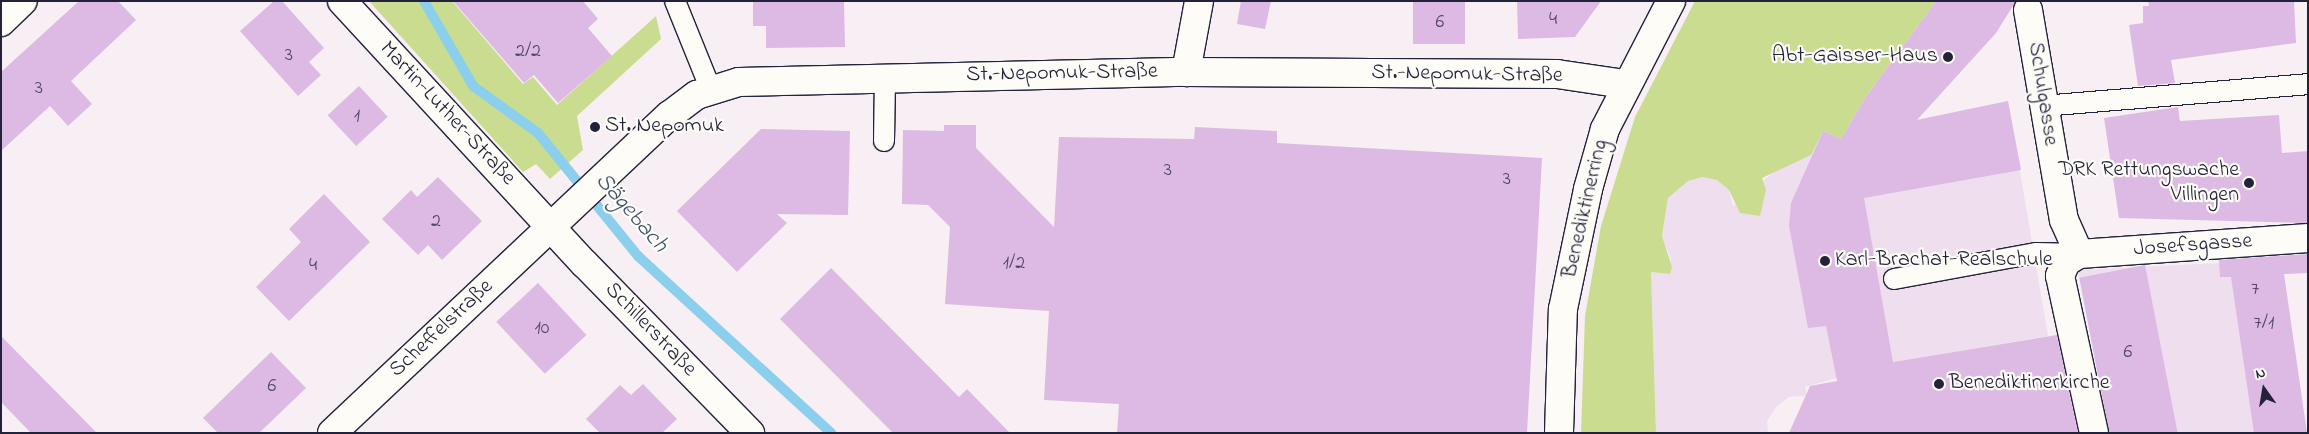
<!DOCTYPE html>
<html>
<head>
<meta charset="utf-8">
<style>
	body { margin:0 }
	#map { position:relative; width:2309px; height:434px; overflow:hidden; background:#f7eff3; font-family:"Indie Flower",sans-serif }
	div>[style] { position:absolute }
	.built>* { inset:0; background:#efdfee }
	.green>* { inset:0; background:#cadc90 }
	.stream>* { height:10px; margin:-5px; padding:0 5px; transform-origin:5px; border-radius:5px; background:#8ccfed }
	.building>* { inset:0; background:#ddbae4; transform-origin:0 0 }
	.roads { filter:drop-shadow(1px 0 #22223b) drop-shadow(-1px 0 #22223b) drop-shadow(0 1px #22223b) drop-shadow(0 -1px #22223b) }
	.service>* { height:20px; margin:-10px; padding:0 10px; transform-origin:10px; border-radius:10px; background:#fdfcf7 }
	.minor>* { height:28px; margin:-14px; padding:0 14px; transform-origin:14px; border-radius:14px; background:#fdfcf7 }
	.secondary>* { height:28px; margin:-14px; padding:0 14px; transform-origin:14px; border-radius:14px; background:#fdfcf7 }
	.dots>* { width:14px; height:14px; translate:-50% -50%; box-sizing:border-box; border:2px solid #fdfcf7; border-radius:50% }
	span { translate:-50% -50%; white-space:nowrap; text-align:center; line-height:1.15; -webkit-text-stroke:4.5px #fdfcf7; paint-order:stroke }
	.number-label { font-size:20px; color:#514865 }
	.number-label span { -webkit-text-stroke-width:0 }
	.poi-label { font-size:22px; color:#22223b }
	.right { translate:-100% -50%; text-align:right }
	.left { translate:0 -50%; text-align:left }
	.street-label { font-size:22px; color:#22223b }
	.water-label { font-size:24px; color:#425670; font-style:italic }
	.frame { position:absolute; inset:0; border:2px solid #22223b; pointer-events:none }
	.north { position:absolute; left:2239px; top:364px; width:50px; height:50px; -webkit-text-stroke:4px #fdfcf7; paint-order:stroke; rotate:347deg; font-size:14px; font-weight:700; line-height:20px; text-align:center; color:#22223b }
	.north::after { content:''; display:block; margin:auto; width:18px; height:22px; background:#22223b; clip-path:polygon(50% 0,100% 100%,50% 72%,0 100%) }
</style>
</head>
<body>
<div id="map">
	<div class="built">
		<div style="clip-path:polygon(1907px 38px,1939px 77px,1906px 122px,2008px 101px,2048px 336px,1893px 362px,1805px 387px,1807px 396px,1789px 397px,1776px 407px,1767px 421px,1768px 433px,1656px 433px,1651px 272px,1670px 274px,1671px 259px,1662px 237px,1668px 198px,1688px 181px,1702px 177px,1717px 180px,1729px 190px,1733px 206px,1823px 131px,1841px 139px)"></div>
		<div style="clip-path:polygon(2280px 260px,2298px 372px,2288px 373px,2303px 433px,2108px 433px,2078px 270px)"></div>
	</div>
	<div class="green">
		<div style="clip-path:polygon(369px 1px,452px 1px,523px 84px,533px 77px,557px 105px,656px 16px,661px 39px,577px 116px,583px 150px,550px 179px,536px 164px,523px 172px)"></div>
		<div style="clip-path:polygon(1695px 1px,1936px 1px,1865px 98px,1841px 139px,1823px 131px,1811px 155px,1762px 178px,1766px 190px,1760px 216px,1740px 213px,1729px 190px,1717px 180px,1702px 177px,1688px 181px,1668px 198px,1662px 236px,1672px 267px,1670px 274px,1651px 272px,1656px 433px,1581px 433px,1585px 316px,1601px 226px,1635px 117px)"></div>
	</div>
	<div class="stream">
		<div style="left:424px;top:1px;width:98px;rotate:60deg"></div>
		<div style="left:473px;top:86px;width:80px;rotate:35.9deg"></div>
		<div style="left:538px;top:133px;width:159px;rotate:50.9deg"></div>
		<div style="left:638px;top:256px;width:262px;rotate:42.5deg"></div>
	</div>
	<div class="building">
		<div style="clip-path:polygon(79px 1px,118px 1px,136px 20px,71px 81px,92px 104px,68px 126px,50px 106px,1px 151px,1px 72px)"></div>
		<div style="clip-path:polygon(274px 1px,282px 1px,324px 48px,309px 62px,321px 75px,298px 96px,240px 31px)"></div>
		<div style="clip-path:polygon(453px 1px,583px 1px,598px 19px,588px 28px,612px 56px,558px 103px,534px 75px,524px 83px)"></div>
		<div style="clip-path:polygon(753px 1px,844px 1px,845px 47px,766px 48px,766px 26px,753px 26px)"></div>
		<div style="clip-path:polygon(1241px 1px,1271px 1px,1265px 29px,1237px 24px)"></div>
		<div style="left:1413px;top:1px;width:52px;height:43px"></div>
		<div style="clip-path:polygon(1517px 1px,1601px 1px,1575px 37px,1518px 39px)"></div>
		<div style="clip-path:polygon(1936px 1px,2016px 1px,1996px 33px,1917px 120px,2008px 101px,2021px 170px,1864px 198px,1893px 362px,2057px 335px,2078px 433px,1789px 433px,1810px 386px,1837px 381px,1826px 326px,1808px 328px,1789px 226px,1791px 203px,1823px 131px,1841px 139px,1865px 98px)"></div>
		<div style="clip-path:polygon(2148px 1px,2294px 1px,2296px 43px,2171px 60px,2175px 83px,2138px 86px,2129px 25px,2143px 23px,2143px 6px,2149px 6px)"></div>
		<div style="left:359px;top:86px;width:42px;height:43px;rotate:47deg"></div>
		<div style="clip-path:polygon(2178px 107px,2180px 121px,2279px 115px,2282px 153px,2308px 151px,2308px 223px,2119px 218px,2104px 118px)"></div>
		<div style="clip-path:polygon(944px 125px,976px 125px,976px 148px,1054px 227px,1059px 137px,1194px 139px,1195px 127px,1277px 131px,1277px 143px,1542px 158px,1527px 433px,1117px 433px,1119px 404px,1044px 400px,1049px 311px,945px 304px,950px 227px,928px 205px,902px 204px,903px 130px,944px 131px)"></div>
		<div style="clip-path:polygon(761px 129px,850px 131px,848px 215px,777px 214px,787px 223px,737px 272px,677px 211px)"></div>
		<div style="clip-path:polygon(438px 177px,482px 221px,442px 260px,428px 245px,418px 255px,382px 219px,411px 190px,417px 197px)"></div>
		<div style="clip-path:polygon(324px 194px,370px 242px,289px 321px,256px 287px,301px 242px,289px 229px)"></div>
		<div style="clip-path:polygon(2308px 254px,2308px 273px,2284px 274px,2307px 433px,2254px 433px,2231px 277px,2220px 277px,2219px 260px)"></div>
		<div style="left:2145px;top:265px;width:171px;height:67px;rotate:79deg"></div>
		<div style="clip-path:polygon(831px 268px,959px 397px,967px 389px,1010px 433px,893px 433px,780px 319px)"></div>
		<div style="left:538px;top:283px;width:71px;height:57px;rotate:47deg"></div>
		<div style="clip-path:polygon(1px 336px,97px 433px,31px 433px,1px 402px)"></div>
		<div style="clip-path:polygon(271px 352px,306px 388px,259px 433px,218px 433px,203px 418px)"></div>
		<div style="clip-path:polygon(643px 384px,677px 419px,662px 433px,600px 433px,586px 419px,620px 385px,631px 395px)"></div>
	</div>
	<div class="roads">
		<div class="service">
			<div style="left:675px;top:1px;width:96px;rotate:68deg"></div>
			<div style="left:2042px;top:106px;width:267px;rotate:-4.7deg"></div>
			<div style="left:884px;top:141px;width:64px;rotate:-89.1deg"></div>
			<div style="left:1894px;top:279px;width:144px;rotate:-10.4deg"></div>
			<div style="left:2036px;top:253px;width:43px;rotate:1.3deg"></div>
		</div>
		<div class="minor">
			<div style="left:342px;top:1px;width:357px;rotate:47.3deg"></div>
			<div style="left:584px;top:263px;width:238px;rotate:45.7deg"></div>
			<div style="left:2028px;top:10px;width:213px;rotate:80.3deg"></div>
			<div style="left:2064px;top:220px;width:37px;rotate:66deg"></div>
			<div style="left:1px;top:22px;width:30px;rotate:-44deg"></div>
			<div style="left:1186px;top:72px;width:72px;rotate:-79.6deg"></div>
			<div style="left:332px;top:433px;width:464px;rotate:-43.3deg"></div>
			<div style="left:670px;top:115px;width:34px;rotate:-37deg"></div>
			<div style="left:697px;top:95px;width:44px;rotate:-17.2deg"></div>
			<div style="left:739px;top:82px;width:447px;rotate:-1.3deg"></div>
			<div style="left:1186px;top:72px;width:371px;rotate:0.3deg"></div>
			<div style="left:1557px;top:74px;width:69px;rotate:8.4deg"></div>
			<div style="left:2094px;top:433px;width:161px;rotate:-102.2deg"></div>
			<div style="left:2060px;top:276px;width:15px;rotate:-67deg"></div>
			<div style="left:2066px;top:262px;width:15px;rotate:-32deg"></div>
			<div style="left:2079px;top:254px;width:230px;rotate:-4deg"></div>
		</div>
		<div class="secondary">
			<div style="left:1559px;top:433px;width:124px;rotate:-88.2deg"></div>
			<div style="left:1563px;top:309px;width:123px;rotate:-78.2deg"></div>
			<div style="left:1588px;top:189px;width:62px;rotate:-74.2deg"></div>
			<div style="left:1605px;top:129px;width:144px;rotate:-62.7deg"></div>
		</div>
	</div>
	<div class="dots">
		<div style="left:1948px;top:57px;background:#22223b"></div>
		<div style="left:595px;top:127px;background:#22223b"></div>
		<div style="left:2249px;top:183px;background:#22223b"></div>
		<div style="left:1825px;top:261px;background:#22223b"></div>
		<div style="left:1939px;top:384px;background:#22223b"></div>
	</div>
	<div class="number-label">
		<span style="left:1553px;top:19px">4</span>
		<span style="left:1440px;top:22px">6</span>
		<span style="left:528px;top:51px">2/2</span>
		<span style="left:289px;top:55px">3</span>
		<span style="left:39px;top:88px">3</span>
		<span style="left:357px;top:116px">1</span>
		<span style="left:1168px;top:170px">3</span>
		<span style="left:1507px;top:179px">3</span>
		<span style="left:436px;top:221px">2</span>
		<span style="left:1014px;top:263px">1/2</span>
		<span style="left:313px;top:265px">4</span>
		<span style="left:2255px;top:289px">7</span>
		<span style="left:2264px;top:323px">7/1</span>
		<span style="left:542px;top:328px">10</span>
		<span style="left:2128px;top:352px">6</span>
		<span style="left:272px;top:386px">6</span>
	</div>
	<div class="poi-label">
		<span class="right" style="left:1938px;top:57px">Abt-Gaisser-Haus</span>
		<span class="left" style="left:605px;top:127px">St. Nepomuk</span>
		<span class="right" style="left:2239px;top:183px">DRK Rettungswache<br>Villingen</span>
		<span class="left" style="left:1835px;top:261px">Karl-Brachat-Realschule</span>
		<span class="left" style="left:1949px;top:384px">Benediktinerkirche</span>
	</div>
	<div class="street-label">
		<span style="left:1062px;top:74px;rotate:-1deg">St.-Nepomuk-Straße</span>
		<span style="left:1467px;top:75px;rotate:1deg">St.-Nepomuk-Straße</span>
		<span style="left:2042px;top:94px;rotate:81deg">Schulgasse</span>
		<span style="left:447px;top:114px;rotate:47deg">Martin-Luther-Straße</span>
		<span style="left:1586px;top:209px;rotate:-77deg">Benediktinerring</span>
		<span style="left:2193px;top:246px;rotate:-4deg">Josefsgasse</span>
		<span style="left:442px;top:329px;rotate:-43deg">Scheffelstraße</span>
		<span style="left:650px;top:330px;rotate:46deg">Schillerstraße</span>
	</div>
	<div class="water-label">
		<span style="left:631px;top:213px;rotate:49deg">Sägebach</span>
	</div>
	<div class="frame"></div>
	<div class="north">N</div>
</div>
</body>
</html>
